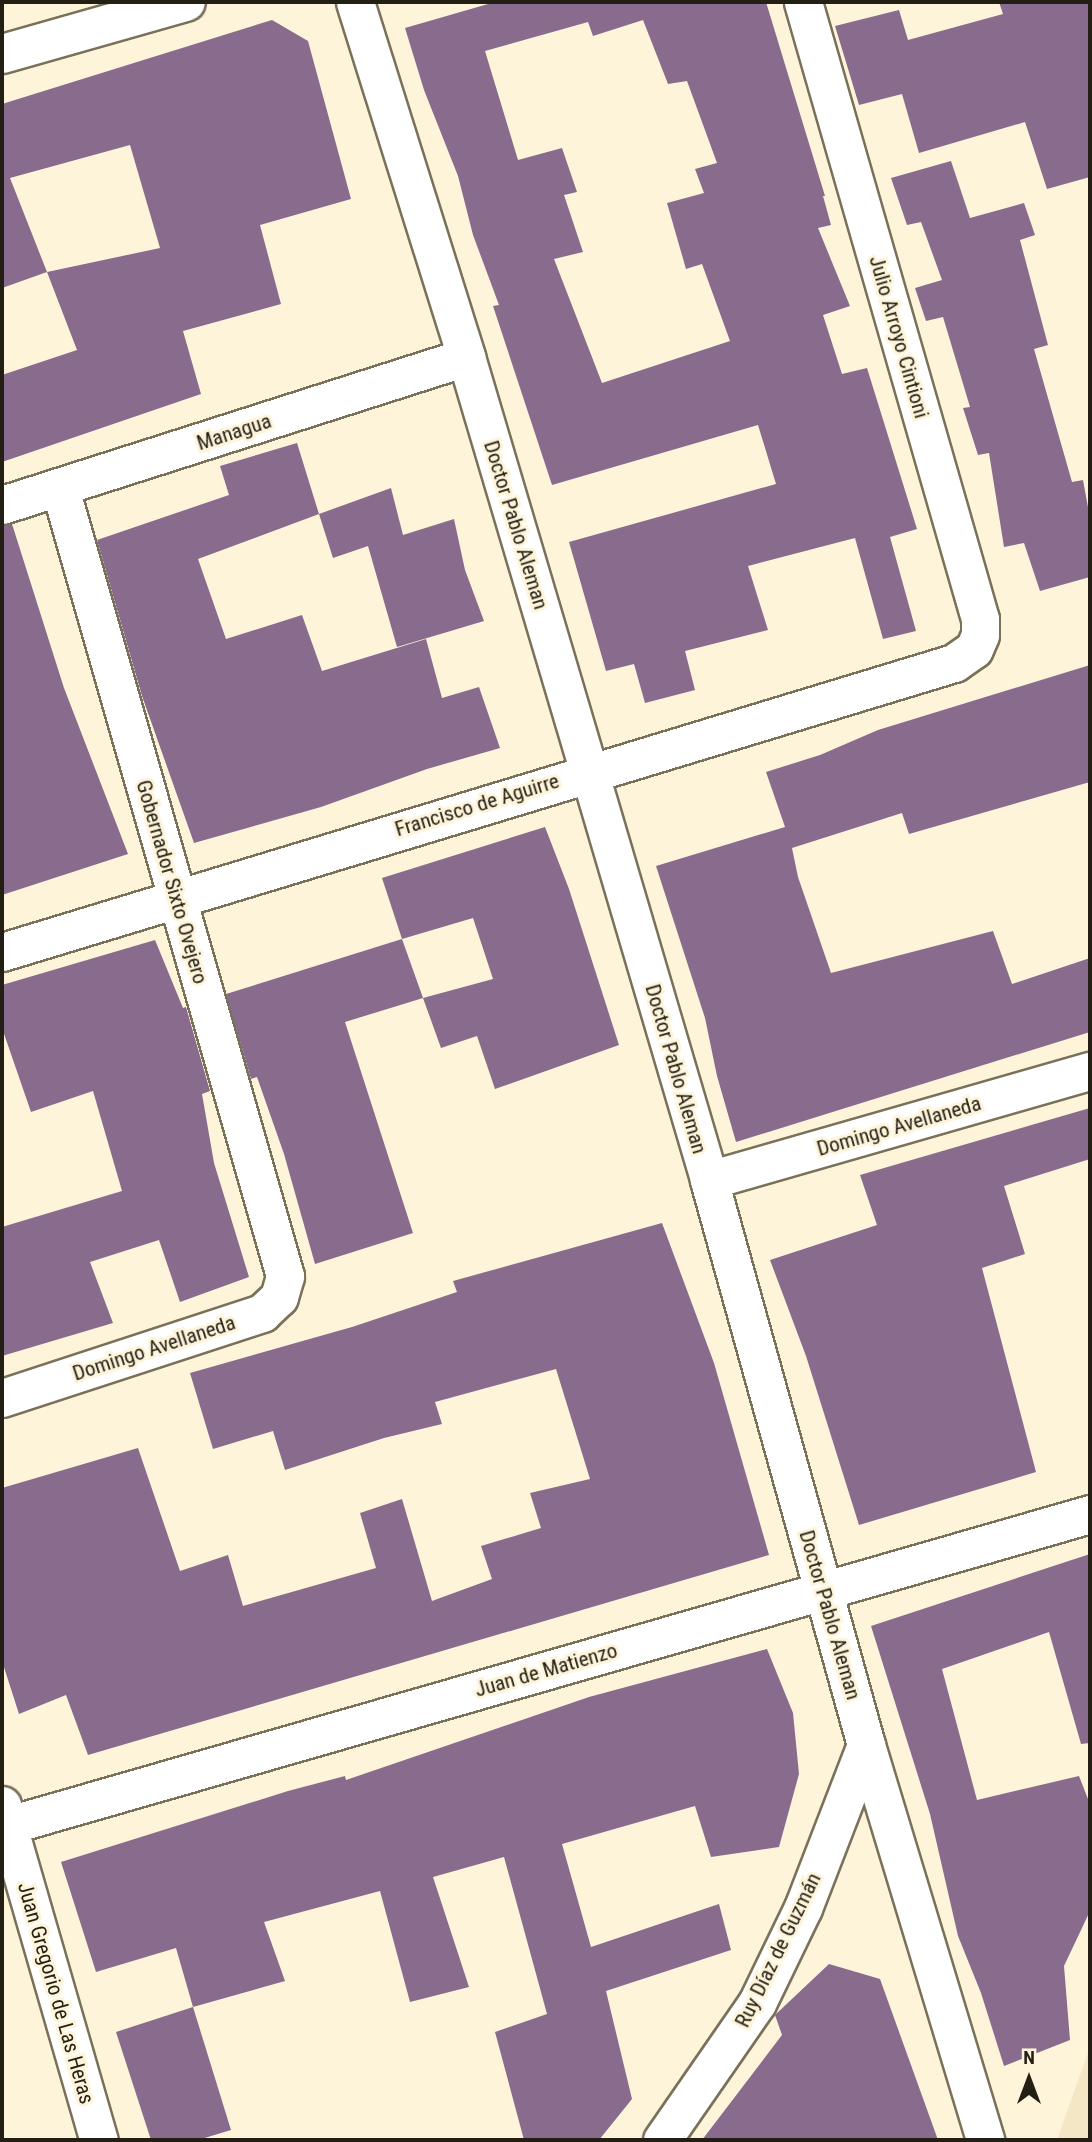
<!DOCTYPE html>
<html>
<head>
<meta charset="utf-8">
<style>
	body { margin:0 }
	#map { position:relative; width:1092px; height:2142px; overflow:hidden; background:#fef4da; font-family:"Roboto Condensed",sans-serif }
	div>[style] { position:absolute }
	.built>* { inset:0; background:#f4e7c6 }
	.building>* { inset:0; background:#896b8d }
	.roads { filter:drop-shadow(2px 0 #7a715a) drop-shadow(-2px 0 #7a715a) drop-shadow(0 2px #7a715a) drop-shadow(0 -2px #7a715a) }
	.minor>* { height:37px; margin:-18.5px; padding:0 18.5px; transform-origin:18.5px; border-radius:18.5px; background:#fff }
	.tertiary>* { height:38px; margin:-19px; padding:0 19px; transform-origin:19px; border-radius:19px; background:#fff }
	span { translate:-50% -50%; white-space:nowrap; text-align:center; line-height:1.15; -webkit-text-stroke:6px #fef4da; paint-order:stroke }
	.street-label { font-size:21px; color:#231f15 }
	.frame { position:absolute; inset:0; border:4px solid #231f15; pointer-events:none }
	.north { position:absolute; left:994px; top:2044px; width:70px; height:70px; -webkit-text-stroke:5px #fef4da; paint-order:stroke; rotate:0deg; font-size:19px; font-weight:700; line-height:28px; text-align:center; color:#231f15 }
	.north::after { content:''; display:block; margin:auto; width:24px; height:32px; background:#231f15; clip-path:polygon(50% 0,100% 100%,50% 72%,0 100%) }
</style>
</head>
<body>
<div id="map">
	<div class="built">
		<div style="clip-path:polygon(1090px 2047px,1090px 2140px,1057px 2140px)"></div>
	</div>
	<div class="building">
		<div style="clip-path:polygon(evenodd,495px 2px,766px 2px,825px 196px,823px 196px,831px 225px,818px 228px,850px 306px,823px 315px,842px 374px,867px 368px,917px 529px,890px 537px,916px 631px,883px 639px,855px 538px,748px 566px,768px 630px,685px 651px,695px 690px,645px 703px,634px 664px,606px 671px,569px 542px,776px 484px,758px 425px,552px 485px,493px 306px,499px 305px,473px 235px,458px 176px,424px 90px,405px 28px,495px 2px,643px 20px,668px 84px,687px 81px,717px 163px,695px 169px,704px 193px,667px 203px,686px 269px,702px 264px,730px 341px,602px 383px,554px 259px,583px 252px,564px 195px,577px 192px,562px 148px,518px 160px,485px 51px,588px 22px,593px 36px,643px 20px)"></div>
		<div style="clip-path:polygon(999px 2px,1090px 2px,1090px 177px,1047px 189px,1025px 122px,919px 153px,902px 94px,859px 105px,835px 26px,899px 10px,908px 40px,1003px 14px)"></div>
		<div style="clip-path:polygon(evenodd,272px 20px,308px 41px,351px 199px,260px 225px,281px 304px,183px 331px,201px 394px,2px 462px,2px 375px,77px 350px,47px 272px,2px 288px,2px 104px,272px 20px,130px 145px,160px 248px,47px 272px,10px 178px,130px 145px)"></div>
		<div style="clip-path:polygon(951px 161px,970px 218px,1024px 203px,1035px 235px,1020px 240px,1048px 345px,1034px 349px,1072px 482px,1083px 480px,1090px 518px,1090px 577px,1040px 591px,1024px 543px,1004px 547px,989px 453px,978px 455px,963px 408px,970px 407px,943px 317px,926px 321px,915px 288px,942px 280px,921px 222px,907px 225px,891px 178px)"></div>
		<div style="clip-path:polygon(297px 443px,319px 514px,198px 559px,226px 639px,302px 615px,322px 671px,426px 639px,442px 698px,479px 687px,500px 748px,427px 769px,321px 807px,194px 843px,142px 696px,97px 540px,229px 495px,220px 466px)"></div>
		<div style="clip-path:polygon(391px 488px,403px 535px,454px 519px,465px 570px,484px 621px,397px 647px,368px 546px,333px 558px,319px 514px)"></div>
		<div style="clip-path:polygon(12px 524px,64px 688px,128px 854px,2px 895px,2px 525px)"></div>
		<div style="clip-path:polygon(1090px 665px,1090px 782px,909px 834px,902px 813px,792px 848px,798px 877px,831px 973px,993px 931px,1012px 984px,1090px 958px,1090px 1032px,736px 1142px,717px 1076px,705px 1018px,656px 866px,785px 827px,766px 772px,820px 755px,878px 730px)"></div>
		<div style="clip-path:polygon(545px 827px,569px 889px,619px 1045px,495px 1089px,477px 1036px,441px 1048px,423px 998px,493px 979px,473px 918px,402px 939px,382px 878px)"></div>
		<div style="clip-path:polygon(402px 939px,423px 998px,345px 1022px,413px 1233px,315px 1264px,284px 1154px,257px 1077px,251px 1079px,226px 994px)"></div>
		<div style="clip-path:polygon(155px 940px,183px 1008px,186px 1007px,210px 1091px,202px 1094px,214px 1163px,249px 1277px,180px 1302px,159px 1240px,90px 1262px,113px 1323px,2px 1356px,2px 1227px,122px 1191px,93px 1091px,31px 1112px,2px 1028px,2px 985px)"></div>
		<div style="clip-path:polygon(1090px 1108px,1090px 1159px,1004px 1186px,1025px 1254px,982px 1268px,1036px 1472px,859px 1525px,806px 1356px,770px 1260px,877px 1225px,860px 1175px)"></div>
		<div style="clip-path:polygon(662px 1223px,714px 1363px,769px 1555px,88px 1755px,66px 1695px,19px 1714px,2px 1661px,2px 1488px,138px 1448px,180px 1571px,228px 1555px,243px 1606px,376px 1568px,360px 1513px,402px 1499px,432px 1601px,492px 1579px,481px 1546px,541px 1528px,530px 1493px,590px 1479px,556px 1369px,435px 1402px,442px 1424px,384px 1438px,285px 1470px,273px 1431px,213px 1449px,190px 1373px,352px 1327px,457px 1292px,453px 1281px)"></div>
		<div style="clip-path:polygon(1090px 1554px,1090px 1743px,1081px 1744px,1049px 1632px,942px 1669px,977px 1800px,1079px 1776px,1090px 1804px,1090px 1911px,1064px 1966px,1070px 2040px,1004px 2066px,981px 1993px,958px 1936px,930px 1814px,871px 1626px)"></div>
		<div style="clip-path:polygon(767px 1649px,793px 1713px,799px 1774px,779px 1847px,711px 1857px,695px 1806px,562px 1844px,591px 1947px,719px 1904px,731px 1950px,606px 1991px,632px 2099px,599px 2140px,524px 2140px,495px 2032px,547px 2014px,504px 1857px,433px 1877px,469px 1987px,410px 2002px,380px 1891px,264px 1922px,285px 1981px,193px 2007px,176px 1948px,96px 1972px,61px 1862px,288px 1791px,345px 1776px,346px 1780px,589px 1697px)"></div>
		<div style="clip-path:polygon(829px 1964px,880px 1979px,938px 2140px,702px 2140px,782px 2035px,775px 2015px)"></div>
		<div style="clip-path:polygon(193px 2007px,231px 2130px,198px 2140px,151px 2140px,116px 2032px)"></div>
	</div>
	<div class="roads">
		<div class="minor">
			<div style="left:355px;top:2px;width:372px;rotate:72.6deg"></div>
			<div style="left:466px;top:357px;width:432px;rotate:73.5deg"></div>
			<div style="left:589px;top:771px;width:426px;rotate:73.6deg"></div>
			<div style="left:709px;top:1180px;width:586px;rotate:74.47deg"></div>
			<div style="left:866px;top:1745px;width:413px;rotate:73.2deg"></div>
			<div style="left:2px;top:505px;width:487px;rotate:-17.7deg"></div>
			<div style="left:2px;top:952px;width:995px;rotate:-16.89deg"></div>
			<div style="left:954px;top:663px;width:24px;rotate:-35deg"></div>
			<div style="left:974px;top:649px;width:15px;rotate:-67deg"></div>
			<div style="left:980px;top:635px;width:16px;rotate:-90deg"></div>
			<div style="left:980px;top:619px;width:642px;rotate:-106.01deg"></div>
			<div style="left:709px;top:1180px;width:396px;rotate:-16deg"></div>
			<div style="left:2px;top:1398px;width:274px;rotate:-18.1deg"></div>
			<div style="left:262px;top:1313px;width:23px;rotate:-43deg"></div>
			<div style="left:279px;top:1297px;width:22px;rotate:-74deg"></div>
			<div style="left:285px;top:1276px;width:819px;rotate:-105.94deg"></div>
			<div style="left:2px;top:1805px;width:349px;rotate:73.9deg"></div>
			<div style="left:2px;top:1827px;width:1132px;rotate:-16.05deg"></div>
			<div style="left:662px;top:2140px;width:167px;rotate:-55.3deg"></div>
			<div style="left:757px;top:2003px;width:106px;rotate:-64.2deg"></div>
			<div style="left:803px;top:1908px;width:175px;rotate:-68.9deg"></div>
		</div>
		<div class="tertiary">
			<div style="left:2px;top:54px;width:191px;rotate:-15.8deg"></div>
		</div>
	</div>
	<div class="street-label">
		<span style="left:899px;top:337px;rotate:74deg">Julio Arroyo Cintioni</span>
		<span style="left:234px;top:432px;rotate:-18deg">Managua</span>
		<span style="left:516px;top:525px;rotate:73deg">Doctor Pablo Aleman</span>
		<span style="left:477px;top:805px;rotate:-17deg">Francisco de Aguirre</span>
		<span style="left:172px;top:882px;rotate:74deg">Gobernador Sixto Ovejero</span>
		<span style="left:676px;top:1069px;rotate:74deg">Doctor Pablo Aleman</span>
		<span style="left:899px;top:1126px;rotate:-16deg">Domingo Avellaneda</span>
		<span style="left:154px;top:1348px;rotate:-18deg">Domingo Avellaneda</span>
		<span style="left:830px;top:1615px;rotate:74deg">Doctor Pablo Aleman</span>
		<span style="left:546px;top:1670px;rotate:-16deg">Juan de Matienzo</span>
		<span style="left:778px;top:1950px;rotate:-64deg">Ruy Díaz de Guzmán</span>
		<span style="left:56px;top:1993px;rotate:74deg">Juan Gregorio de Las Heras</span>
	</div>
	<div class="frame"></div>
	<div class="north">N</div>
</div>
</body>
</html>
